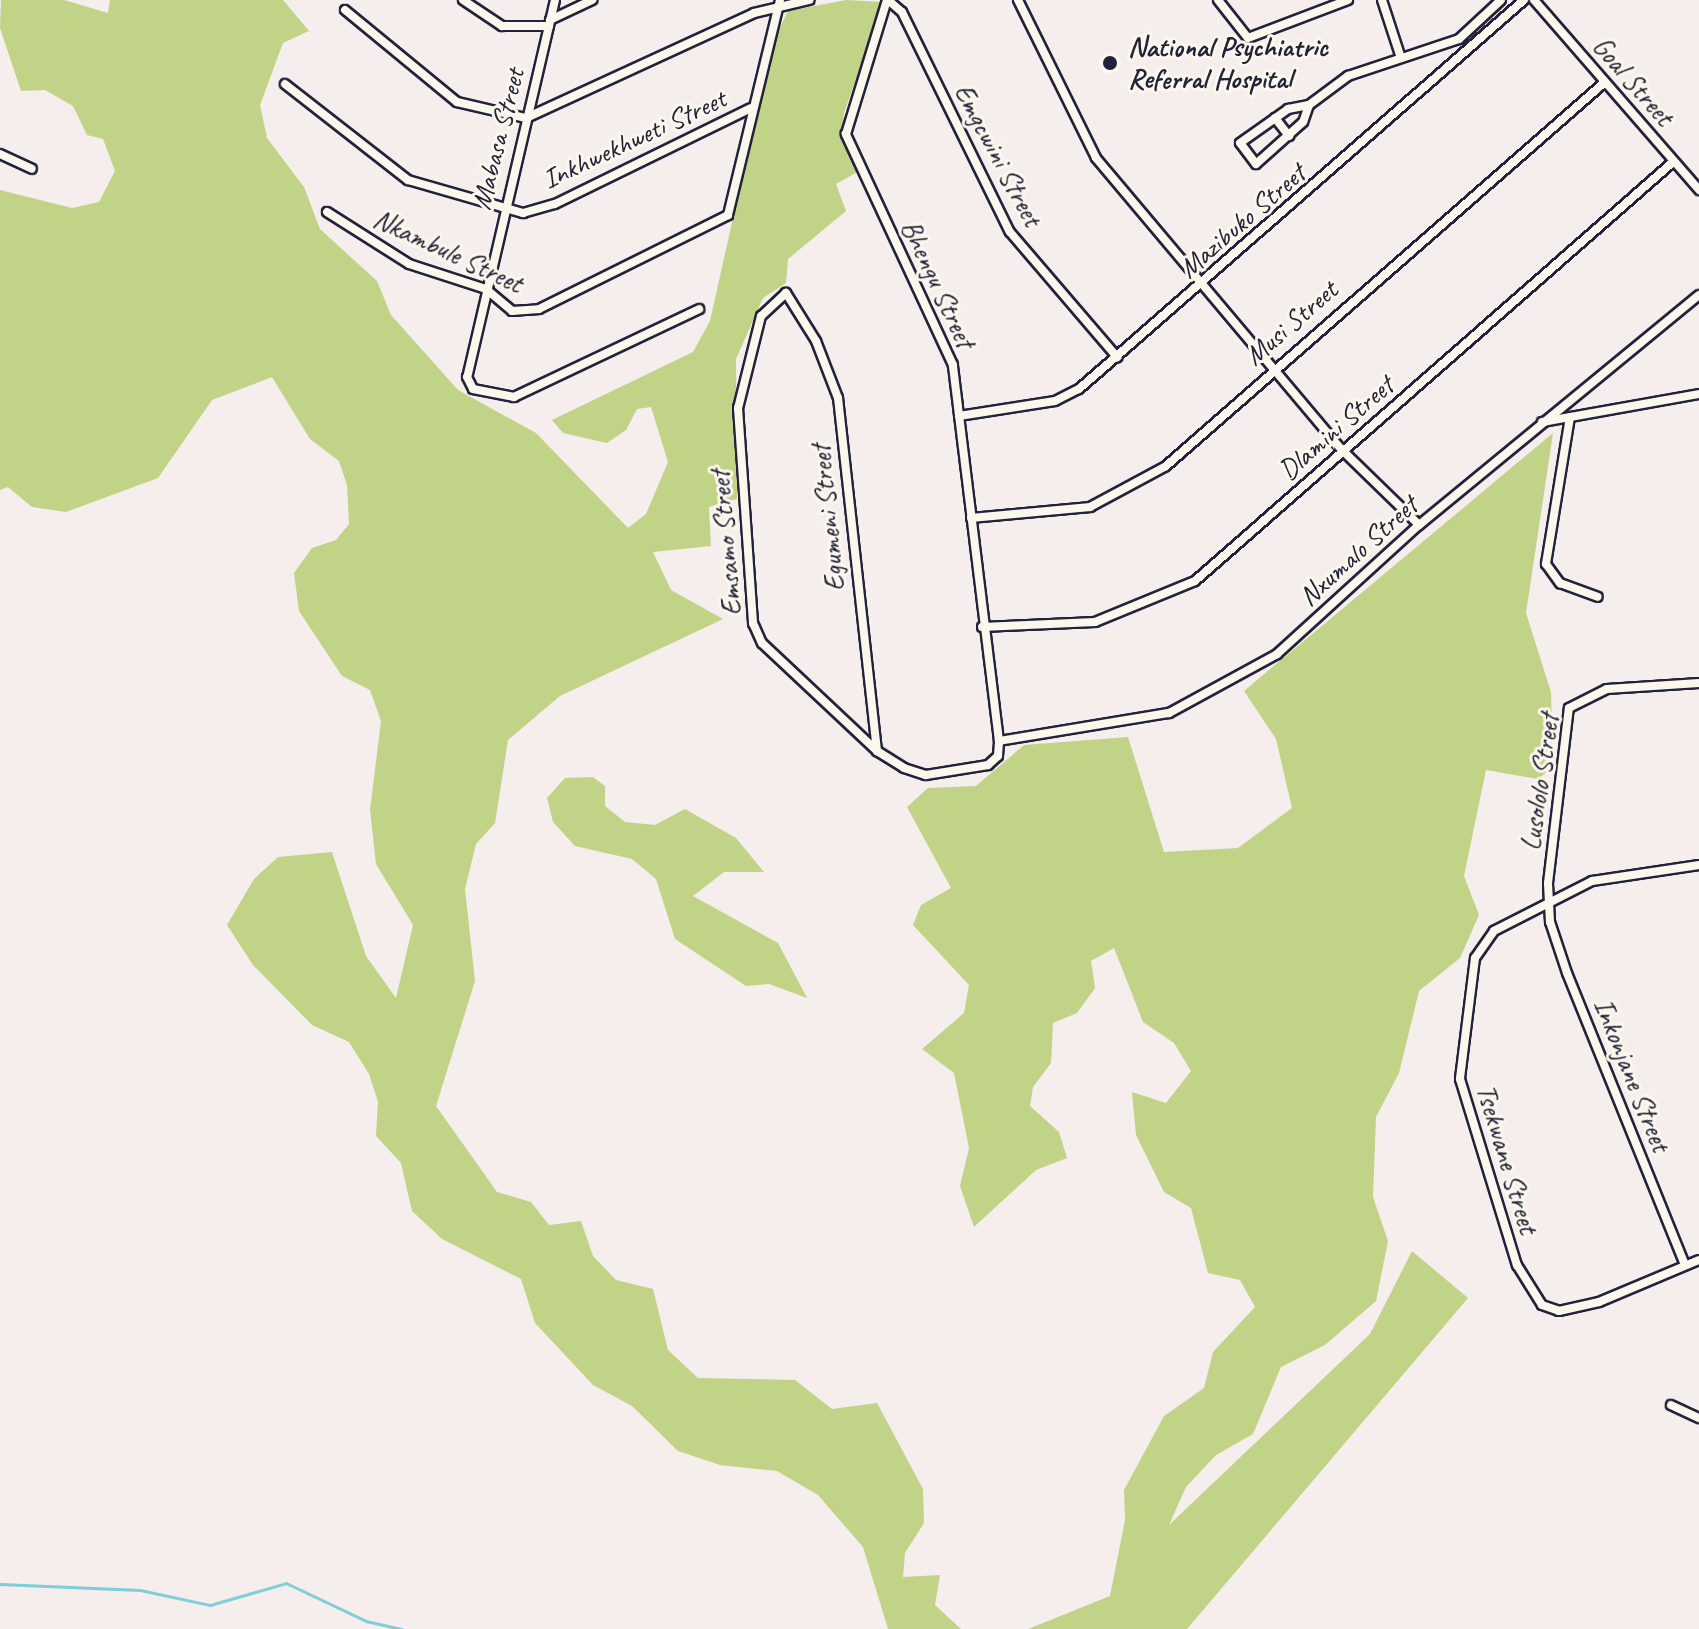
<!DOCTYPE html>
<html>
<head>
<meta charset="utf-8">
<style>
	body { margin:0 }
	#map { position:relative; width:1699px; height:1629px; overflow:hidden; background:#f6eded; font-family:Caveat,sans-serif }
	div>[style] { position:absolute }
	.green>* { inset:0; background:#c1d387 }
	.stream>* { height:3px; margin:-1.5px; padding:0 1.5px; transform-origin:1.5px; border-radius:1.5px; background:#7ecfd7 }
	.roads { filter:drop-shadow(2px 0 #22223b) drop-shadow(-2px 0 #22223b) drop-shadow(0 2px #22223b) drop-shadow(0 -2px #22223b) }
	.street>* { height:8px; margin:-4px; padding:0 4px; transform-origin:4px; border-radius:4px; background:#fbf7ec }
	.dots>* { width:22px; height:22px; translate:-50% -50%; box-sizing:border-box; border:4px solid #fbf7ec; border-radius:50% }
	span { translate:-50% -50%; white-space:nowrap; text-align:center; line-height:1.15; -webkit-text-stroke:6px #fbf7ec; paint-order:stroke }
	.poi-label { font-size:28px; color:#22223b; font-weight:700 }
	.left { translate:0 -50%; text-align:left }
	.street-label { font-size:28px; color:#22223b }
</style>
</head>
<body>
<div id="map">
	<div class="green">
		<div style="clip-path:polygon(1px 0,64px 0,108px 13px,110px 0,283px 0,309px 31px,283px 43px,260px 105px,267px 138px,304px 187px,320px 229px,377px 281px,391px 315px,458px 390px,536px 433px,628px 528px,646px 514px,668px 462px,651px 407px,637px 409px,626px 430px,607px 443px,563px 433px,552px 420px,693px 352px,710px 321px,772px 44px,788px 11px,846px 0,883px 2px,844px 113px,842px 134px,859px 171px,836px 184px,846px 211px,788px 259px,786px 283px,763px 298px,736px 359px,737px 499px,709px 507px,711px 546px,653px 552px,671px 590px,723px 619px,560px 696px,508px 740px,495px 823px,476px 844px,465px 889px,475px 981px,436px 1106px,497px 1192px,531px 1202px,549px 1225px,581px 1221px,593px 1256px,616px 1280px,653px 1289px,668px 1350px,698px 1378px,795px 1380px,832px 1409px,877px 1403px,923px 1489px,924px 1523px,905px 1553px,903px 1577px,940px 1575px,935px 1605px,961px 1629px,888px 1629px,863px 1547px,818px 1495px,777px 1471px,720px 1465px,678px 1451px,632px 1406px,593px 1385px,535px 1323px,521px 1279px,442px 1239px,412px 1211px,401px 1163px,376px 1136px,378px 1102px,369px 1074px,349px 1042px,312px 1025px,253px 965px,227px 925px,254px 879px,278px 857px,332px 852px,366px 956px,396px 998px,413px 925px,376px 864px,370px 810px,381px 721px,370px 690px,342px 676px,299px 611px,294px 573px,312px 548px,336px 540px,349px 524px,347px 485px,339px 461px,310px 439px,272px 377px,212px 400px,158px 478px,66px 512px,32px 507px,8px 487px,0 490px,0 190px,72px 208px,99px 202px,115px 171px,103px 139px,87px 135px,73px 106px,45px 90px,21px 91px,0 28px)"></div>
		<div style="clip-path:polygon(1553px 433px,1526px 613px,1551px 692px,1553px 767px,1538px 779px,1486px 770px,1464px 876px,1479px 915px,1460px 958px,1419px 991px,1399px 1073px,1376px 1117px,1373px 1197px,1388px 1241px,1376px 1301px,1325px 1345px,1281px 1367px,1253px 1434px,1216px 1455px,1186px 1487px,1169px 1525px,1370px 1334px,1412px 1251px,1468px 1298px,1187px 1629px,1028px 1629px,1110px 1596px,1125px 1520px,1124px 1490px,1164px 1416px,1204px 1388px,1213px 1352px,1255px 1307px,1240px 1280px,1208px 1273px,1191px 1208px,1164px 1192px,1136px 1135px,1132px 1092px,1166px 1103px,1191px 1071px,1174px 1043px,1143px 1022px,1114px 948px,1091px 961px,1095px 988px,1077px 1013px,1053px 1023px,1051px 1063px,1033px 1087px,1030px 1106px,1059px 1132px,1067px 1158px,1036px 1170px,974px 1227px,960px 1186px,969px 1148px,954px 1073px,922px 1049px,964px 1013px,969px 985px,913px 925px,921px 905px,951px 888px,907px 807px,928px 788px,976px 786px,1024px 745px,1128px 737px,1164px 852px,1238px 848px,1292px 808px,1276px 739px,1244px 691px)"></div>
		<div style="clip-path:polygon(593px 777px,605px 786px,605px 806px,625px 822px,655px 825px,685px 809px,736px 838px,764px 872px,724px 872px,693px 896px,778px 943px,807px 998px,769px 984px,746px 986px,675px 939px,656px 879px,632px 859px,575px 846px,553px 822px,547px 798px,565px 778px)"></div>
	</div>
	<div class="stream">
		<div style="left:0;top:1584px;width:140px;rotate:2.5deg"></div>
		<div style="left:140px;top:1590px;width:72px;rotate:12.1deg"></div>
		<div style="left:210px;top:1605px;width:79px;rotate:-16.1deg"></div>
		<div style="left:286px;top:1583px;width:89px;rotate:25.4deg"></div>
		<div style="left:366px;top:1621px;width:37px;rotate:13deg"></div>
	</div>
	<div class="roads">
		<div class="street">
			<div style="left:463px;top:0;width:47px;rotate:33.7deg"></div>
			<div style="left:502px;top:26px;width:47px"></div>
			<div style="left:555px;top:0;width:387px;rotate:103.1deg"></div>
			<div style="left:467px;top:377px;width:13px;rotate:63deg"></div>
			<div style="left:473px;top:389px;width:42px;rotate:11deg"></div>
			<div style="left:514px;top:397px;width:205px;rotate:-25.4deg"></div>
			<div style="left:888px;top:0;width:18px;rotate:41deg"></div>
			<div style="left:902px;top:12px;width:245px;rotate:63.9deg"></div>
			<div style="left:1010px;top:232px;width:165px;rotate:49.4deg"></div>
			<div style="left:1018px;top:0;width:176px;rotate:63.7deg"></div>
			<div style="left:1096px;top:158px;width:383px;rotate:49.9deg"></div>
			<div style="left:1343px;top:451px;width:106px;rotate:44.2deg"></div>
			<div style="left:1218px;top:0;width:48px;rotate:51.7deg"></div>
			<div style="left:1248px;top:38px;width:107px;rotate:-20.8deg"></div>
			<div style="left:1382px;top:0;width:58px;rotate:71.9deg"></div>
			<div style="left:1534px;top:0;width:252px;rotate:49deg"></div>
			<div style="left:345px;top:10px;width:145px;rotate:39.4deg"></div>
			<div style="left:457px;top:102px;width:71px;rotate:13.1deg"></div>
			<div style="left:526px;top:118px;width:251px;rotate:-24.7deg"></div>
			<div style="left:754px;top:13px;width:57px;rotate:-13.3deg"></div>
			<div style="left:550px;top:20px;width:47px;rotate:-25.5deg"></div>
			<div style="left:285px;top:84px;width:156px;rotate:38deg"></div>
			<div style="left:408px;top:180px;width:120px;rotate:16deg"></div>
			<div style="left:523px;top:213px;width:33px;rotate:-16deg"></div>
			<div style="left:555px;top:204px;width:218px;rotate:-26.1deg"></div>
			<div style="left:1309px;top:105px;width:18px;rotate:109deg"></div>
			<div style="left:1303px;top:122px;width:63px;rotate:138.2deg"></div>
			<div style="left:1256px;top:164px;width:26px;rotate:-127deg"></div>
			<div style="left:1240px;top:143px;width:59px;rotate:-35.3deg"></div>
			<div style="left:1288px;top:109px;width:21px;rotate:-11deg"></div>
			<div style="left:1309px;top:105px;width:49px;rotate:-36.6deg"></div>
			<div style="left:1348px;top:76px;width:117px;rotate:-18.4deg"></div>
			<div style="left:1459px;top:39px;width:57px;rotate:-42.9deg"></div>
			<div style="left:1275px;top:118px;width:23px;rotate:52deg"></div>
			<div style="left:0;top:154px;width:35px;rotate:25deg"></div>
			<div style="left:327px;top:212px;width:97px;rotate:32.4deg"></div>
			<div style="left:409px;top:264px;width:81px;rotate:18deg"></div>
			<div style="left:486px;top:289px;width:34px;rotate:40deg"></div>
			<div style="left:512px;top:311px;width:27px;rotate:-4deg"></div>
			<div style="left:539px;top:309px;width:211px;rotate:-26.4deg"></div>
			<div style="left:728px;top:215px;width:221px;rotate:-76.4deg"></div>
			<div style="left:959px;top:416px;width:97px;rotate:-8.9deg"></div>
			<div style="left:1055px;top:401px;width:27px;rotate:-27deg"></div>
			<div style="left:1079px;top:389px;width:591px;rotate:-41.16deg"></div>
			<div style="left:1570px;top:417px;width:149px;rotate:99.3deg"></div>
			<div style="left:1546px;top:564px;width:24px;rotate:54deg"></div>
			<div style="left:1560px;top:583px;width:40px;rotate:20.2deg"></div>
			<div style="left:1542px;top:422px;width:159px;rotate:-10.1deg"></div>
			<div style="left:971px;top:518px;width:120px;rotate:-5.3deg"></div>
			<div style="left:1090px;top:507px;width:86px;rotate:-28.3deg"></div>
			<div style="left:1166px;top:466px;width:583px;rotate:-41.18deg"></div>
			<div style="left:982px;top:627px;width:113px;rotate:-2.5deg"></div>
			<div style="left:1095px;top:622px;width:108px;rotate:-22.3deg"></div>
			<div style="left:1195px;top:581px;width:636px;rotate:-41.24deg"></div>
			<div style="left:999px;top:741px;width:172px;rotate:-9.4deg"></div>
			<div style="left:1169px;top:713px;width:123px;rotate:-28.6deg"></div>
			<div style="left:1277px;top:654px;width:192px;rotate:-42.3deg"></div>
			<div style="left:1419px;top:525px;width:362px;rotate:-39.4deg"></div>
			<div style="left:877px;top:751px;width:355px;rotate:-96.3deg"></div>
			<div style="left:838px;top:398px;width:61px;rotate:-111.1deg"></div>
			<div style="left:816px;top:341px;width:57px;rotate:-122deg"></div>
			<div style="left:786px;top:293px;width:34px;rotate:137deg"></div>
			<div style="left:761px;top:316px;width:95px;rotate:104deg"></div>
			<div style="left:738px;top:408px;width:216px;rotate:86deg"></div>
			<div style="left:753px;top:623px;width:22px;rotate:66deg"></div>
			<div style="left:762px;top:643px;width:158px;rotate:43.2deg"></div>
			<div style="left:877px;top:751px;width:32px;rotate:32deg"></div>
			<div style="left:904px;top:768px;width:23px;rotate:18deg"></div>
			<div style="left:926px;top:775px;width:63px;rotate:-9.2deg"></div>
			<div style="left:988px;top:765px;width:13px;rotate:-42deg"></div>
			<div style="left:998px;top:756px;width:15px;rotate:-86deg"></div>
			<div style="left:999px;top:741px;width:379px;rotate:-97deg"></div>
			<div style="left:953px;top:365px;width:255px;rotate:-114.9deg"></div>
			<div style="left:846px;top:134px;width:140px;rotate:-73deg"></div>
			<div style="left:1699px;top:865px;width:108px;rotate:171.5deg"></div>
			<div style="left:1592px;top:881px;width:110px;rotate:153deg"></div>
			<div style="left:1494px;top:931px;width:33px;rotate:125deg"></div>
			<div style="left:1475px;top:958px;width:122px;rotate:97.1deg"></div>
			<div style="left:1460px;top:1079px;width:195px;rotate:73deg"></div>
			<div style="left:1517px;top:1265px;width:47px;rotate:58deg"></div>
			<div style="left:1542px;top:1305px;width:18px;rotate:19deg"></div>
			<div style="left:1559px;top:1311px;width:41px;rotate:-12.7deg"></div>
			<div style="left:1599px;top:1302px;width:108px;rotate:-22.8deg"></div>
			<div style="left:1685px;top:1265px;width:315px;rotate:-112deg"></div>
			<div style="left:1567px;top:973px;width:54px;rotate:-108.4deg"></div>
			<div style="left:1550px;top:922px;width:39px;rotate:-93deg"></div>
			<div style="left:1548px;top:883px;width:176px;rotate:-83.2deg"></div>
			<div style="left:1569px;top:708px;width:42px;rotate:-26.6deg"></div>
			<div style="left:1607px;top:689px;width:92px;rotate:-3.7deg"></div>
			<div style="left:1671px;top:1405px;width:31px;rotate:25deg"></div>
		</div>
	</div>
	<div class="dots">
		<div style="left:1110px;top:63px;background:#22223b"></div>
	</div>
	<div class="poi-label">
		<span class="left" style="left:1128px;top:63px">National Psychiatric<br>Referral Hospital</span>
	</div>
	<div class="street-label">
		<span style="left:1633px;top:81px;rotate:49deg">Goal Street</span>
		<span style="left:498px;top:139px;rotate:-76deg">Mabasa Street</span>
		<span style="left:634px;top:139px;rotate:-25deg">Inkhwekhweti Street</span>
		<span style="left:998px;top:155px;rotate:62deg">Emgcwini Street</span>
		<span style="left:1242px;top:221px;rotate:-41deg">Mazibuko Street</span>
		<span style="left:448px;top:251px;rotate:25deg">Nkambule Street</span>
		<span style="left:938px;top:284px;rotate:65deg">Bhengu Street</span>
		<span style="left:1291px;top:323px;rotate:-41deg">Musi Street</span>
		<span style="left:1336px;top:428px;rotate:-41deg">Dlamini Street</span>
		<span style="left:828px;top:518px;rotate:-96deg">Egumeni Street</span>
		<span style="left:726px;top:543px;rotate:-95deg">Emsamo Street</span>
		<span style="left:1358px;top:551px;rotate:-42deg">Nxumalo Street</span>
		<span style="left:1540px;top:782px;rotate:-82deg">Lusololo Street</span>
		<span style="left:1632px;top:1075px;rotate:68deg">Inkonjane Street</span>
		<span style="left:1507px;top:1159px;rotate:73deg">Tsekwane Street</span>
	</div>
</div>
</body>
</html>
